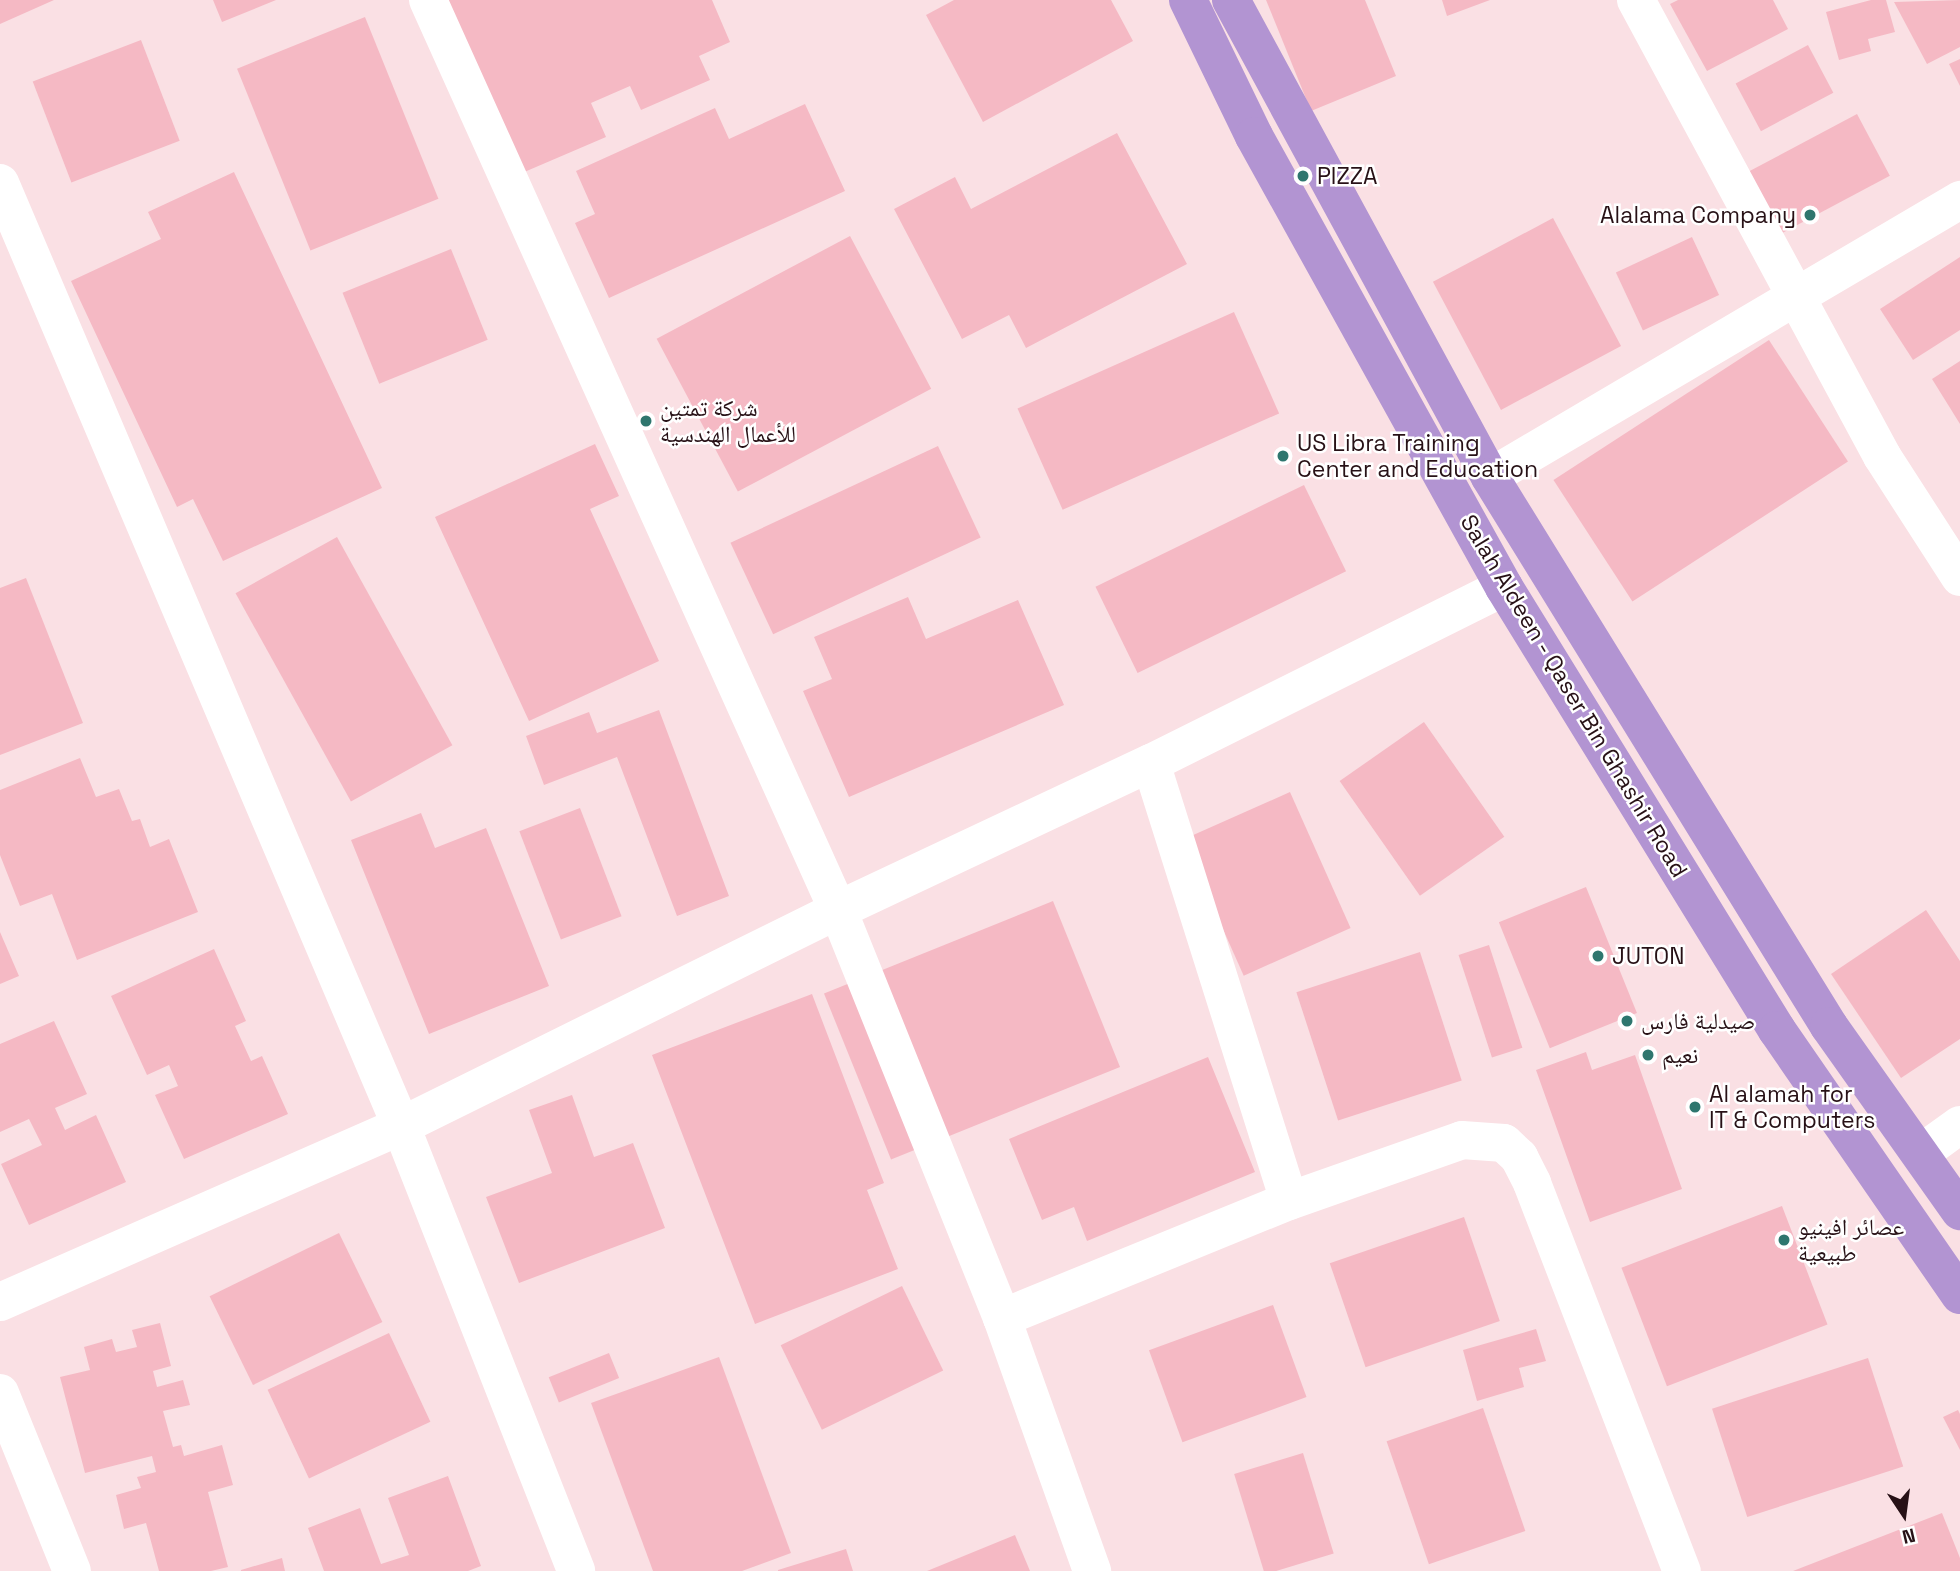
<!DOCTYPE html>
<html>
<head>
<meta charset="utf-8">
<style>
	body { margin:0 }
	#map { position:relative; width:1960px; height:1571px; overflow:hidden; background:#fae0e4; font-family:"Space Grotesk","Noto Naskh Arabic",sans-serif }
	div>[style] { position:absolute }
	.building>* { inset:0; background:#f5b9c4; transform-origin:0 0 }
	.street>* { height:38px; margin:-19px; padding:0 19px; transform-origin:19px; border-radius:19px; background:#fff }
	.highway>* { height:38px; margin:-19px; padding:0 19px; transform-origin:19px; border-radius:19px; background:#b294d2 }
	.dots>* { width:19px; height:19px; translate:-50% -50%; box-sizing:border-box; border:4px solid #fff; border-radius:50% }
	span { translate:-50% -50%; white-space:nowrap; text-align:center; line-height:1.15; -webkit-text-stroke:5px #fff; paint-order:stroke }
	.poi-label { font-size:23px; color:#271116 }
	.left { translate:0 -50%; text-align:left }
	.right { translate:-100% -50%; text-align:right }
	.street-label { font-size:23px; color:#271116 }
	.north { position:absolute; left:1869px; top:1480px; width:70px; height:70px; -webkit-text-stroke:5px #fff; paint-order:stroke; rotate:167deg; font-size:19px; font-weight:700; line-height:28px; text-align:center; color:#271116 }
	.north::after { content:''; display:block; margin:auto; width:24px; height:32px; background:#271116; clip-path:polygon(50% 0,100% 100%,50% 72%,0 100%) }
</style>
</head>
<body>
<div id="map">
	<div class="building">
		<div style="clip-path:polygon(0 0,54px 0,0 24px)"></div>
		<div style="clip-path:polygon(213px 0,276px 0,222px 22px)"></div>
		<div style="clip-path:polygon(416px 0,712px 0,730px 42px,699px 56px,710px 80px,641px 110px,630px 86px,591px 103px,606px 137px,492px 186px)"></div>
		<div style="clip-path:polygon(954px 0,1111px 0,1133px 41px,983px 122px,926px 15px)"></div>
		<div style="clip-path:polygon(1266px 0,1365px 0,1396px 76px,1311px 111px)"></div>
		<div style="clip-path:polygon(1442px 0,1490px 0,1447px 16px)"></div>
		<div style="clip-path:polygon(1678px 0,1773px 0,1788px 29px,1707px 71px,1670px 4px)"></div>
		<div style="clip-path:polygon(1871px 0,1886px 0,1895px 32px,1868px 39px,1871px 51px,1839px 60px,1826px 12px)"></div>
		<div style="clip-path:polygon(1960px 0,1960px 47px,1927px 64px,1894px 2px)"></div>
		<div style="left:365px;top:17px;width:196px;height:138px;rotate:68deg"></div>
		<div style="left:141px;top:40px;width:108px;height:116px;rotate:69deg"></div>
		<div style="left:1808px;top:45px;width:54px;height:82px;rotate:62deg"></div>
		<div style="clip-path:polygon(1960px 59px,1960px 86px,1949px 64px)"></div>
		<div style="clip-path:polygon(805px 104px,845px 191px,609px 298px,575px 223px,595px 214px,576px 171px,715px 108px,729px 139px)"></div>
		<div style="left:1857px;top:114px;width:70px;height:136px;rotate:62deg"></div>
		<div style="clip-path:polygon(1117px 133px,1187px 264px,1026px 348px,1009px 315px,962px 339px,894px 209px,955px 177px,971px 209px)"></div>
		<div style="clip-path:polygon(234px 172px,382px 488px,223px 561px,193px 499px,177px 507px,71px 281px,161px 239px,148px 212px)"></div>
		<div style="left:1553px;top:218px;width:145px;height:136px;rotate:62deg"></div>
		<div style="left:850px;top:236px;width:173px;height:219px;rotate:62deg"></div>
		<div style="left:1692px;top:237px;width:64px;height:84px;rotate:65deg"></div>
		<div style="left:451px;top:249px;width:98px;height:117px;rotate:68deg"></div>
		<div style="clip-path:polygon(1960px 257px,1960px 330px,1913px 360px,1880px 309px)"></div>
		<div style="left:1234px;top:312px;width:111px;height:237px;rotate:66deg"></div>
		<div style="left:1769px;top:340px;width:145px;height:257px;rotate:57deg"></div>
		<div style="clip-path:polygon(1960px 361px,1960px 424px,1932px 379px)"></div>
		<div style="clip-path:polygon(595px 444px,619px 496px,590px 509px,659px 661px,529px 721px,435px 517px)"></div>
		<div style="left:938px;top:446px;width:101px;height:229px;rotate:65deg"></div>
		<div style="left:1304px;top:485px;width:96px;height:232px;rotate:64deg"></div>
		<div style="left:337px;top:537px;width:238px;height:116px;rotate:61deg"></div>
		<div style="clip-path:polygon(26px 578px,83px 723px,0 755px,0 588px)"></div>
		<div style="clip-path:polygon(908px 597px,926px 639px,1018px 600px,1064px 705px,849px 797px,803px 691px,832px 679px,814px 637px)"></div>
		<div style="clip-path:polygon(659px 710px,729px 896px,677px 916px,617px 757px,544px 785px,526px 736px,589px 712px,597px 733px)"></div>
		<div style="left:1424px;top:722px;width:140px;height:103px;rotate:55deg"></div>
		<div style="clip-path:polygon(80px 758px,96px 797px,119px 789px,132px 821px,140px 819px,150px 847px,169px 839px,198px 912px,77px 960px,52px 894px,20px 906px,0 855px,0 790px)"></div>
		<div style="left:1290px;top:792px;width:149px;height:117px;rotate:66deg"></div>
		<div style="left:580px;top:808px;width:116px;height:65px;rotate:69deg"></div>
		<div style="clip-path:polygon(421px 813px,435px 848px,486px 828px,549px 986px,429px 1034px,351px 840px)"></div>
		<div style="left:1586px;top:887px;width:136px;height:94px;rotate:68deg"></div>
		<div style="left:1053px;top:901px;width:179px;height:247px;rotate:68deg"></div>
		<div style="clip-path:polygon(1926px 910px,1960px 961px,1960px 1039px,1901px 1078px,1831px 974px)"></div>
		<div style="clip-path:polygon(0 932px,19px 976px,0 984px)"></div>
		<div style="left:1489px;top:945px;width:108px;height:32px;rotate:72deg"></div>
		<div style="clip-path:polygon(214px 949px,246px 1021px,235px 1026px,251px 1061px,262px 1056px,288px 1114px,184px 1159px,155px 1095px,178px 1086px,169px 1065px,147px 1075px,111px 996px)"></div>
		<div style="left:1420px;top:952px;width:135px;height:130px;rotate:72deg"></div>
		<div style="clip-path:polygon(812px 994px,884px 1183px,867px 1190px,898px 1269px,755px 1324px,652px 1055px)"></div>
		<div style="clip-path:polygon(54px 1021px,87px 1094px,55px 1108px,65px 1130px,96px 1115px,126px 1182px,29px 1225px,1px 1164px,42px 1145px,29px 1119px,0 1132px,0 1044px)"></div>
		<div style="clip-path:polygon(1586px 1052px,1592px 1070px,1635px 1055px,1682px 1189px,1590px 1222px,1536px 1070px)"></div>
		<div style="clip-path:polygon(1208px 1057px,1255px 1172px,1087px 1241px,1074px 1207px,1042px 1220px,1009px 1139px)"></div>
		<div style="clip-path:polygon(572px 1095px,594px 1157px,633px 1143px,665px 1228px,519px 1283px,486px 1197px,552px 1173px,529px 1110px)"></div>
		<div style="left:1782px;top:1206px;width:127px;height:172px;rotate:69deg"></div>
		<div style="left:1464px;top:1217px;width:110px;height:142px;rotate:71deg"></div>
		<div style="left:339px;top:1233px;width:99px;height:144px;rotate:64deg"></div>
		<div style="left:902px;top:1286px;width:94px;height:135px;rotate:64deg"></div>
		<div style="left:1273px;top:1305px;width:98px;height:132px;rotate:70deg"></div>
		<div style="clip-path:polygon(160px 1323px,171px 1366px,153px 1371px,157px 1387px,183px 1380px,190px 1405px,163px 1411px,173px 1447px,181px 1445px,184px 1456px,222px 1445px,233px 1485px,208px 1492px,228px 1567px,211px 1571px,159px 1571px,146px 1523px,124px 1529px,116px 1495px,141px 1488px,137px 1477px,156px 1472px,152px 1456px,85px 1473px,60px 1377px,90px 1370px,84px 1347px,112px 1339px,116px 1352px,137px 1347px,132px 1330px)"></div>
		<div style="clip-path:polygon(1536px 1329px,1546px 1361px,1519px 1368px,1524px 1387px,1477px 1401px,1463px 1350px)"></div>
		<div style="left:389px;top:1333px;width:98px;height:134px;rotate:65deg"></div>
		<div style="left:609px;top:1353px;width:27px;height:65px;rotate:68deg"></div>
		<div style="clip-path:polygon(719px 1357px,791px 1553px,742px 1571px,653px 1571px,591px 1403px)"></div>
		<div style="left:1868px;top:1358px;width:114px;height:164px;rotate:72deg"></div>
		<div style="left:1483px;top:1408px;width:130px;height:102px;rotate:71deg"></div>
		<div style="clip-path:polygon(1958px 1410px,1960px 1414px,1960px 1450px,1943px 1417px)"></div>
		<div style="left:1303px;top:1453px;width:105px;height:72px;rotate:73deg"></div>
		<div style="clip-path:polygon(448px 1476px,481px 1566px,468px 1571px,324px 1571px,308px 1528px,360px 1508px,381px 1564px,409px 1555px,388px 1498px)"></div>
		<div style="clip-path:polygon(1942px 1513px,1960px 1558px,1960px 1571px,1793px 1571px)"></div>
		<div style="clip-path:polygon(1015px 1535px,1030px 1571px,927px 1571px)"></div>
		<div style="clip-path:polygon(846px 1549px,853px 1571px,778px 1571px,778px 1570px)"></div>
		<div style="clip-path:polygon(282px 1558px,285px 1571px,241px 1571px,241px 1570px)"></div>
	</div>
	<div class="street">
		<div style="left:428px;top:0;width:998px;rotate:65.75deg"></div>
		<div style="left:838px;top:910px;width:440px;rotate:68.1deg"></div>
		<div style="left:1002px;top:1318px;width:269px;rotate:70.4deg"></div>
		<div style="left:1636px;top:0;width:518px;rotate:61.65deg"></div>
		<div style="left:1882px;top:456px;width:144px;rotate:57.2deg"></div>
		<div style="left:0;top:183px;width:1025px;rotate:66.96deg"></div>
		<div style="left:401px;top:1126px;width:478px;rotate:68.5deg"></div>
		<div style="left:1490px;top:477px;width:546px;rotate:-30.51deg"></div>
		<div style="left:1151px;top:763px;width:459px;rotate:72.5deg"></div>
		<div style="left:1921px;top:1153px;width:48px;rotate:-35.7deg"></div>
		<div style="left:0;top:1302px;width:438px;rotate:-23.7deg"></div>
		<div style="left:401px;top:1126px;width:487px;rotate:-26.3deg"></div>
		<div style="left:838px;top:910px;width:346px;rotate:-25.2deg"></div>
		<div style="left:1151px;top:763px;width:394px;rotate:-26.5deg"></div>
		<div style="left:1002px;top:1318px;width:310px;rotate:-22.2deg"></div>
		<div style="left:1289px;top:1201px;width:183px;rotate:-19.4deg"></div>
		<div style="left:1462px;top:1140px;width:42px;rotate:4.1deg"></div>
		<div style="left:1504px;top:1143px;width:21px;rotate:43deg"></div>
		<div style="left:1519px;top:1157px;width:29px;rotate:63deg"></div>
		<div style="left:1532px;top:1183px;width:416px;rotate:68.9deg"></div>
		<div style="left:0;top:1393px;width:192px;rotate:68deg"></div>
	</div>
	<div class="highway">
		<div style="left:1188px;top:0;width:151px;rotate:64.1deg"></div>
		<div style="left:1254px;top:136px;width:516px;rotate:61deg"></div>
		<div style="left:1504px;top:587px;width:520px;rotate:58.36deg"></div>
		<div style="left:1777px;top:1030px;width:322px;rotate:55.4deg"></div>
		<div style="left:1231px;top:0;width:543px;rotate:61.5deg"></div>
		<div style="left:1490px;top:477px;width:645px;rotate:58.31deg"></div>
		<div style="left:1829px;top:1026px;width:227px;rotate:54.7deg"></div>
	</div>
	<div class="dots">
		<div style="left:1303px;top:176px;background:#2e766e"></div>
		<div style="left:1810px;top:215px;background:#2e766e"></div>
		<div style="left:646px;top:421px;background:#2e766e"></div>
		<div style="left:1283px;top:456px;background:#2e766e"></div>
		<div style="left:1598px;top:956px;background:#2e766e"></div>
		<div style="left:1627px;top:1021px;background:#2e766e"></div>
		<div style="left:1648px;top:1055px;background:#2e766e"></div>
		<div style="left:1695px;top:1107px;background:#2e766e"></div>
		<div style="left:1784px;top:1240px;background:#2e766e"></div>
	</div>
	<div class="poi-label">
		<span class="left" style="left:1317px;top:176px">PIZZA</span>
		<span class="right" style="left:1796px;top:215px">Alalama Company</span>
		<span class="left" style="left:660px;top:421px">شركة تمتين<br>للأعمال الهندسية</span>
		<span class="left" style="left:1297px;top:456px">US Libra Training<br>Center and Education</span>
		<span class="left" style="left:1612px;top:956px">JUTON</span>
		<span class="left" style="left:1641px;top:1021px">صيدلية فارس</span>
		<span class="left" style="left:1662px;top:1055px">نعيم</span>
		<span class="left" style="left:1709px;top:1107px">Al alamah for<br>IT &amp; Computers</span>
		<span class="left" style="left:1798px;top:1240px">عصائر افينيو<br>طبيعية</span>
	</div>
	<div class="street-label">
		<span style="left:1574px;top:696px;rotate:59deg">Salah Aldeen - Qaser Bin Ghashir Road</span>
	</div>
	<div class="north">N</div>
</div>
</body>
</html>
